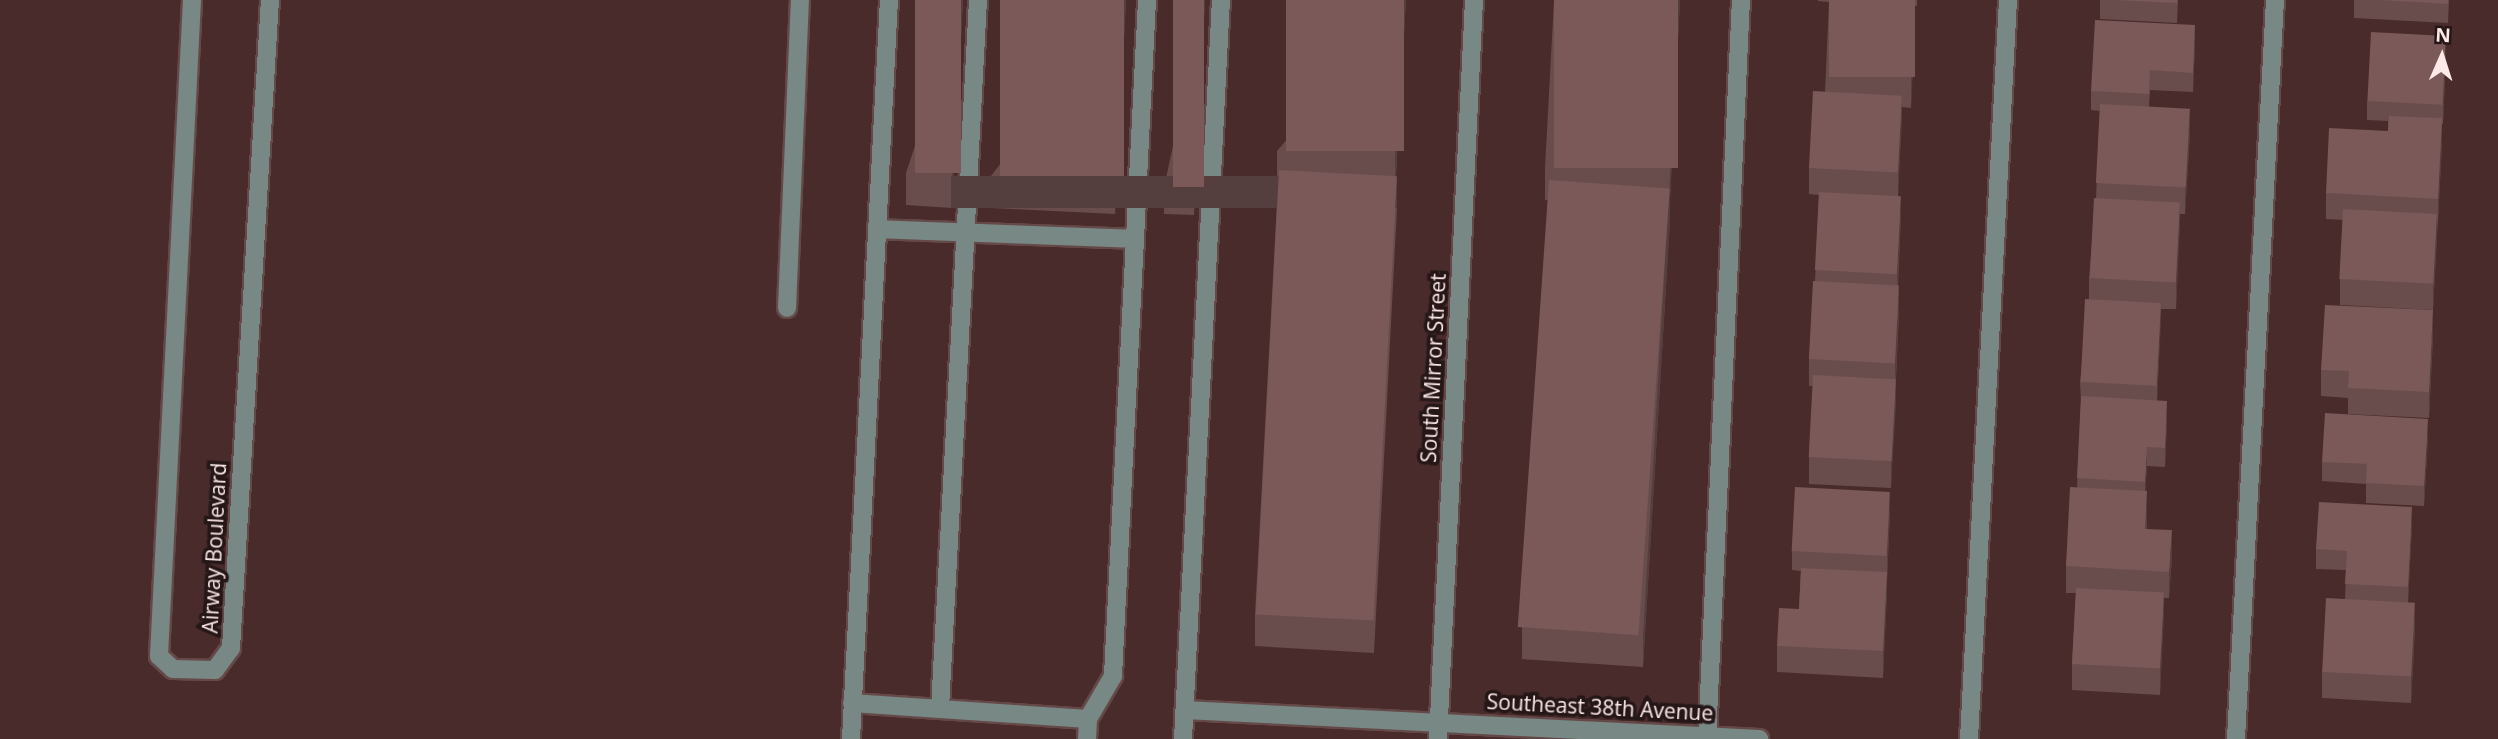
<!DOCTYPE html>
<html>
<head>
<meta charset="utf-8">
<style>
	body { margin:0 }
	#map { position:relative; width:2498px; height:739px; overflow:hidden; background:#482b2a; font-family:"Open Sans",sans-serif }
	div>[style] { position:absolute }
	.roads { filter:drop-shadow(2px 0 #654948) drop-shadow(-2px 0 #654948) drop-shadow(0 2px #654948) drop-shadow(0 -2px #654948) }
	.minor>* { height:18px; margin:-9px; padding:0 9px; transform-origin:9px; border-radius:9px; background:#788885 }
	.wall>* { inset:0; background:#694d4c }
	.shaded-wall>* { inset:0; background:#553e3e; transform-origin:0 0 }
	.building>* { inset:0; background:#7a5958; transform-origin:0 0 }
	span { translate:-50% -50%; white-space:nowrap; text-align:center; line-height:1.15; -webkit-text-stroke:7px #251717; paint-order:stroke }
	.street-label { font-size:21px; color:#fde9e7 }
	.north { position:absolute; left:2407px; top:21px; width:70px; height:70px; -webkit-text-stroke:5px #251717; paint-order:stroke; rotate:3deg; font-size:19px; font-weight:700; line-height:28px; text-align:center; color:#fde9e7 }
	.north::after { content:''; display:block; margin:auto; width:24px; height:32px; background:#fde9e7; clip-path:polygon(50% 0,100% 100%,50% 72%,0 100%) }
</style>
</head>
<body>
<div id="map">
	<div class="roads">
		<div class="minor">
			<div style="left:192px;top:0;width:657px;rotate:92.88deg"></div>
			<div style="left:159px;top:656px;width:19px;rotate:43deg"></div>
			<div style="left:173px;top:669px;width:42px;rotate:1.4deg"></div>
			<div style="left:215px;top:670px;width:27px;rotate:-54deg"></div>
			<div style="left:231px;top:648px;width:649px;rotate:-86.56deg"></div>
			<div style="left:978px;top:0;width:710px;rotate:93.07deg"></div>
			<div style="left:940px;top:709px;width:148px;rotate:3.9deg"></div>
			<div style="left:877px;top:229px;width:258px;rotate:2.2deg"></div>
			<div style="left:787px;top:308px;width:308px;rotate:-87.6deg"></div>
			<div style="left:852px;top:703px;width:88px;rotate:3.9deg"></div>
			<div style="left:1185px;top:710px;width:575px;rotate:2.89deg"></div>
			<div style="left:851px;top:739px;width:740px;rotate:-87.06deg"></div>
			<div style="left:1087px;top:739px;width:20px;rotate:-87deg"></div>
			<div style="left:1088px;top:719px;width:50px;rotate:-59.8deg"></div>
			<div style="left:1113px;top:676px;width:677px;rotate:-87.12deg"></div>
			<div style="left:1183px;top:739px;width:740px;rotate:-87.06deg"></div>
			<div style="left:1438px;top:739px;width:740px;rotate:-87.21deg"></div>
			<div style="left:1707px;top:739px;width:740px;rotate:-87.37deg"></div>
			<div style="left:1969px;top:739px;width:740px;rotate:-86.98deg"></div>
			<div style="left:2236px;top:739px;width:740px;rotate:-86.98deg"></div>
		</div>
	</div>
	<div class="wall">
		<div style="clip-path:polygon(963px 0,952px 208px,906px 205px,906px 173px)"></div>
		<div style="clip-path:polygon(1126px 0,1115px 214px,991px 208px,991px 176px)"></div>
		<div style="clip-path:polygon(1205px 0,1194px 215px,1164px 214px,1164px 187px)"></div>
		<div style="clip-path:polygon(1406px 0,1396px 176px,1397px 208px,1374px 653px,1255px 646px,1255px 614px,1278px 183px,1277px 183px,1277px 151px)"></div>
		<div style="clip-path:polygon(1554px 0,1680px 0,1670px 200px,1670px 220px,1643px 667px,1522px 659px,1522px 627px,1548px 200px,1545px 200px,1545px 168px)"></div>
		<div style="clip-path:polygon(1818px 0,1917px 0,1917px 6px,1915px 6px,1911px 108px,1902px 107px,1898px 196px,1901px 216px,1898px 286px,1899px 313px,1891px 488px,1809px 484px,1809px 457px,1813px 386px,1809px 386px,1809px 359px,1815px 282px,1819px 195px,1809px 194px,1809px 168px,1825px 92px,1829px 2px,1818px 1px)"></div>
		<div style="clip-path:polygon(2100px 0,2178px 0,2177px 23px,2100px 19px)"></div>
		<div style="clip-path:polygon(2354px 0,2449px 0,2448px 23px,2354px 18px)"></div>
		<div style="clip-path:polygon(2195px 44px,2193px 92px,2150px 90px,2149px 106px,2190px 135px,2185px 214px,2180px 214px,2176px 309px,2161px 309px,2157px 400px,2167px 420px,2165px 467px,2147px 466px,2145px 491px,2147px 518px,2147px 529px,2172px 557px,2169px 598px,2164px 598px,2160px 695px,2072px 690px,2072px 664px,2076px 593px,2066px 593px,2066px 566px,2077px 488px,2081px 401px,2080px 382px,2089px 299px,2089px 278px,2096px 198px,2100px 111px,2091px 110px,2091px 91px)"></div>
		<div style="clip-path:polygon(2446px 55px,2443px 124px,2442px 124px,2442px 145px,2433px 310px,2340px 305px,2340px 279px,2343px 220px,2326px 219px,2326px 193px,2388px 131px,2388px 121px,2367px 120px,2367px 101px)"></div>
		<div style="clip-path:polygon(2433px 337px,2429px 418px,2348px 414px,2348px 398px,2321px 396px,2321px 370px)"></div>
		<div style="clip-path:polygon(2428px 438px,2424px 506px,2366px 503px,2366px 484px,2322px 481px,2322px 462px)"></div>
		<div style="clip-path:polygon(1890px 511px,1883px 678px,1777px 672px,1777px 646px,1799px 609px,1801px 571px,1792px 570px,1792px 551px)"></div>
		<div style="clip-path:polygon(2412px 526px,2408px 602px,2415px 629px,2411px 703px,2322px 698px,2322px 672px,2345px 599px,2346px 570px,2316px 569px,2316px 549px)"></div>
	</div>
	<div class="shaded-wall">
		<div style="clip-path:polygon(961px 0,963px 0,952px 208px,952px 176px)"></div>
		<div style="clip-path:polygon(1124px 0,1126px 0,1115px 214px,1115px 182px)"></div>
		<div style="clip-path:polygon(1204px 0,1205px 0,1194px 215px,1194px 189px)"></div>
		<div style="clip-path:polygon(1404px 0,1406px 0,1395px 190px,1395px 158px)"></div>
		<div style="clip-path:polygon(1678px 0,1680px 0,1670px 200px,1670px 220px,1643px 667px,1643px 635px,1669px 194px)"></div>
		<div style="clip-path:polygon(1915px 0,1915px 26px,1911px 108px,1911px 81px)"></div>
		<div style="clip-path:polygon(2195px 25px,2195px 44px,2193px 92px,2193px 73px)"></div>
		<div style="clip-path:polygon(2446px 36px,2446px 55px,2443px 124px,2443px 105px)"></div>
		<div style="clip-path:polygon(1902px 96px,1902px 122px,1898px 199px,1898px 172px)"></div>
		<div style="clip-path:polygon(2190px 108px,2190px 135px,2185px 214px,2185px 187px)"></div>
		<div style="clip-path:polygon(2442px 118px,2442px 145px,2438px 225px,2438px 199px)"></div>
		<div style="left:1397px;top:176px;width:32px;height:446px;rotate:90deg"></div>
		<div style="clip-path:polygon(1901px 196px,1901px 216px,1897px 293px,1897px 274px)"></div>
		<div style="clip-path:polygon(2180px 202px,2180px 229px,2176px 309px,2176px 283px)"></div>
		<div style="clip-path:polygon(2437px 214px,2437px 240px,2433px 310px,2433px 284px)"></div>
		<div style="clip-path:polygon(1899px 286px,1899px 313px,1895px 390px,1895px 364px)"></div>
		<div style="clip-path:polygon(2161px 303px,2161px 323px,2157px 405px,2157px 386px)"></div>
		<div style="clip-path:polygon(2433px 310px,2433px 337px,2429px 418px,2429px 392px)"></div>
		<div style="clip-path:polygon(1896px 379px,1896px 406px,1891px 488px,1891px 461px)"></div>
		<div style="clip-path:polygon(2167px 401px,2167px 420px,2165px 467px,2165px 448px)"></div>
		<div style="clip-path:polygon(2428px 419px,2428px 438px,2424px 506px,2424px 486px)"></div>
		<div style="clip-path:polygon(2147px 447px,2147px 466px,2145px 501px,2145px 482px)"></div>
		<div style="clip-path:polygon(2147px 491px,2147px 518px,2145px 555px,2145px 529px)"></div>
		<div style="clip-path:polygon(1890px 492px,1890px 511px,1887px 575px,1887px 556px)"></div>
		<div style="clip-path:polygon(2412px 507px,2412px 526px,2408px 606px,2408px 587px)"></div>
		<div style="clip-path:polygon(2172px 530px,2172px 557px,2169px 598px,2169px 572px)"></div>
		<div style="clip-path:polygon(1887px 572px,1887px 599px,1883px 678px,1883px 651px)"></div>
		<div style="clip-path:polygon(2164px 592px,2164px 619px,2160px 695px,2160px 668px)"></div>
		<div style="clip-path:polygon(2415px 602px,2415px 629px,2411px 703px,2411px 676px)"></div>
	</div>
	<div class="building">
		<div style="left:915px;top:0;width:46px;height:173px"></div>
		<div style="left:1000px;top:0;width:124px;height:176px"></div>
		<div style="left:1173px;top:0;width:31px;height:187px"></div>
		<div style="left:1286px;top:0;width:118px;height:151px"></div>
		<div style="left:1554px;top:0;width:124px;height:168px"></div>
		<div style="left:1829px;top:0;width:86px;height:77px"></div>
		<div style="clip-path:polygon(2115px 0,2177px 0,2177px 3px)"></div>
		<div style="clip-path:polygon(2381px 0,2448px 0,2448px 4px)"></div>
		<div style="clip-path:polygon(2095px 20px,2195px 25px,2193px 73px,2150px 70px,2149px 94px,2091px 91px)"></div>
		<div style="left:2371px;top:32px;width:75px;height:69px;rotate:3deg"></div>
		<div style="left:1813px;top:91px;width:89px;height:77px;rotate:3deg"></div>
		<div style="left:2100px;top:104px;width:90px;height:79px;rotate:3deg"></div>
		<div style="clip-path:polygon(2389px 116px,2442px 118px,2438px 199px,2326px 193px,2329px 128px,2388px 131px)"></div>
		<div style="left:1279px;top:170px;width:118px;height:445px;rotate:3deg"></div>
		<div style="left:1549px;top:180px;width:121px;height:448px;rotate:4deg"></div>
		<div style="left:1819px;top:192px;width:82px;height:78px;rotate:3deg"></div>
		<div style="left:2094px;top:198px;width:86px;height:80px;rotate:3deg"></div>
		<div style="left:2343px;top:209px;width:94px;height:70px;rotate:3deg"></div>
		<div style="left:1813px;top:281px;width:86px;height:78px;rotate:3deg"></div>
		<div style="left:2085px;top:299px;width:76px;height:83px;rotate:3deg"></div>
		<div style="clip-path:polygon(2325px 305px,2433px 310px,2429px 392px,2348px 388px,2349px 371px,2321px 370px)"></div>
		<div style="left:1813px;top:375px;width:83px;height:82px;rotate:3deg"></div>
		<div style="clip-path:polygon(2081px 396px,2167px 401px,2165px 448px,2147px 447px,2145px 482px,2077px 478px)"></div>
		<div style="clip-path:polygon(2325px 413px,2428px 419px,2424px 486px,2366px 483px,2367px 464px,2322px 462px)"></div>
		<div style="left:1795px;top:487px;width:95px;height:64px;rotate:3deg"></div>
		<div style="clip-path:polygon(2070px 487px,2147px 491px,2145px 529px,2172px 530px,2169px 572px,2066px 566px)"></div>
		<div style="clip-path:polygon(2319px 502px,2412px 507px,2408px 587px,2345px 584px,2347px 551px,2316px 549px)"></div>
		<div style="clip-path:polygon(1801px 568px,1887px 572px,1883px 651px,1777px 646px,1779px 608px,1799px 609px)"></div>
		<div style="left:2076px;top:588px;width:88px;height:76px;rotate:3deg"></div>
		<div style="left:2326px;top:598px;width:89px;height:74px;rotate:3deg"></div>
	</div>
	<div class="street-label">
		<span style="left:1433px;top:368px;rotate:-87deg">South Mirror Street</span>
		<span style="left:214px;top:548px;rotate:-87deg">Airway Boulevard</span>
		<span style="left:1600px;top:707px;rotate:3deg">Southeast 38th Avenue</span>
	</div>
	<div class="north">N</div>
</div>
</body>
</html>
